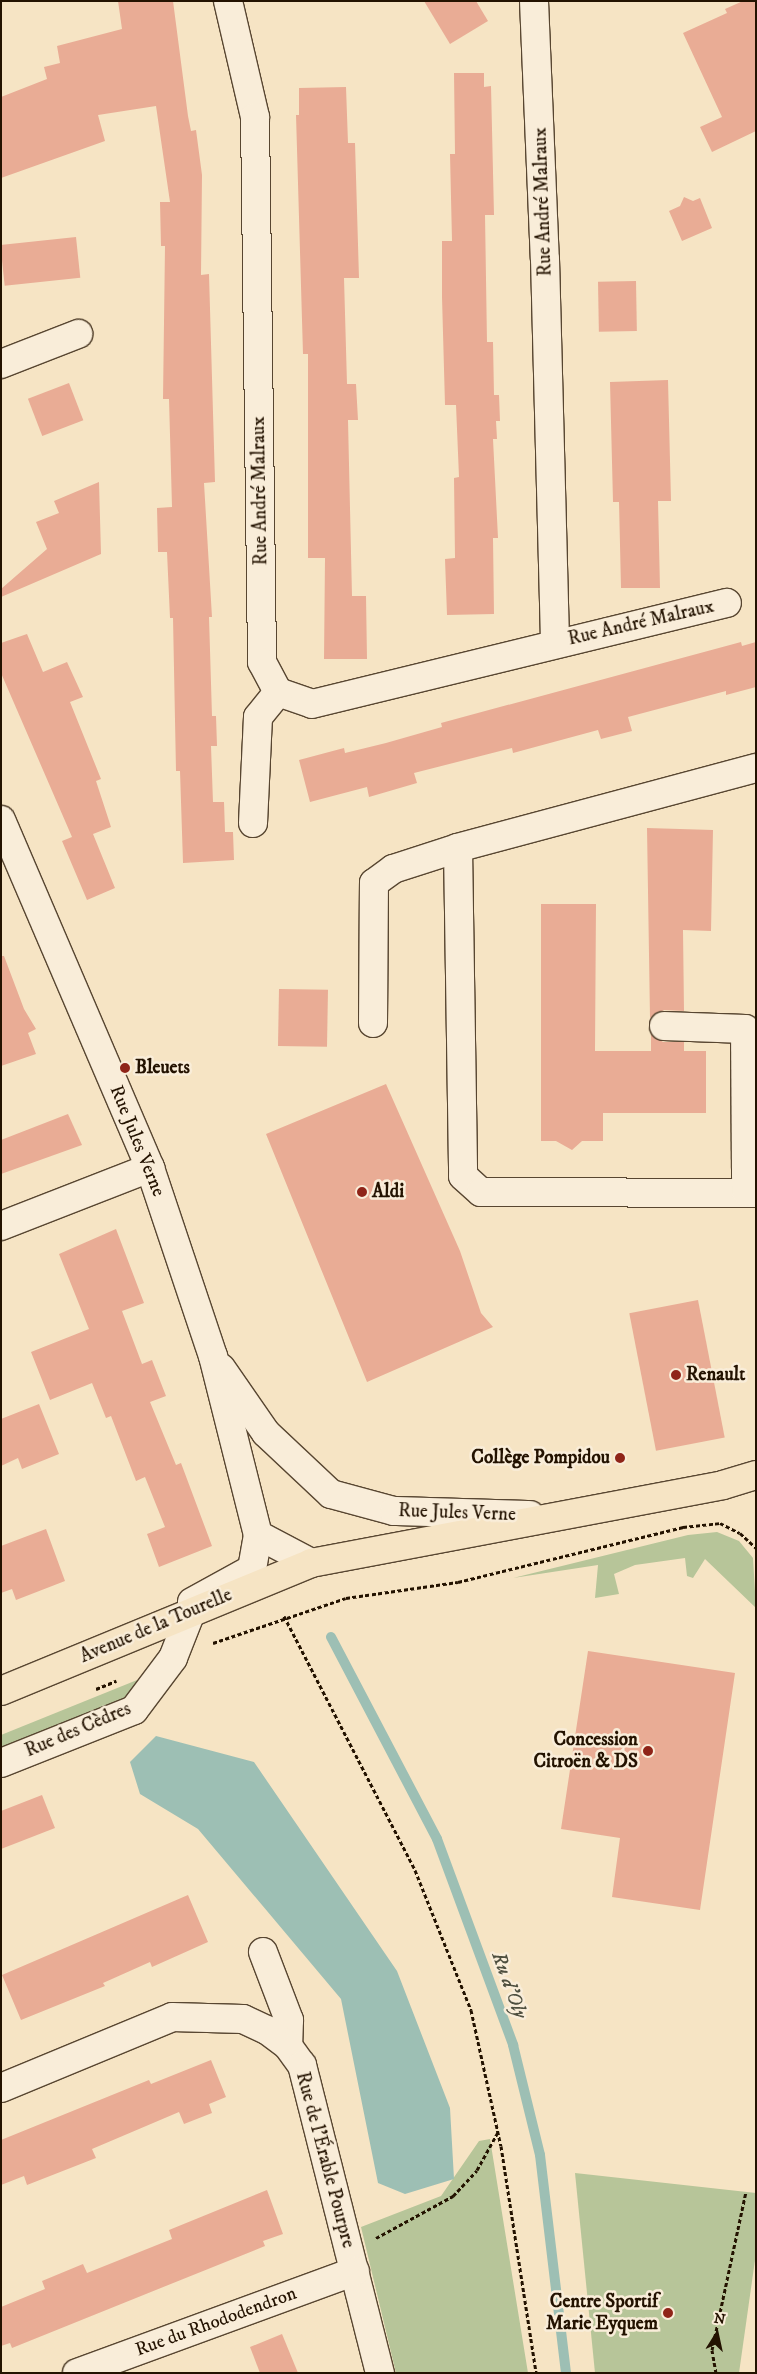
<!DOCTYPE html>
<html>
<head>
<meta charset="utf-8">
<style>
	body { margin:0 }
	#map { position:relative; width:757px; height:2374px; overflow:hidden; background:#f6e4c4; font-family:"IM FELL DW Pica",serif }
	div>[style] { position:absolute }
	.green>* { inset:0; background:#b7c599 }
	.water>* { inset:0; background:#9dbfb4 }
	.stream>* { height:10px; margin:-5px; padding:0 5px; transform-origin:5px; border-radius:5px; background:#9dbfb4 }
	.building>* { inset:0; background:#e9ac95; transform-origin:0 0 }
	.path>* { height:3px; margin-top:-1.5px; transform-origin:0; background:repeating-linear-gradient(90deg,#231200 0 4px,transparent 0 6.5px) }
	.roads { filter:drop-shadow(1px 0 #584631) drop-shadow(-1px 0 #584631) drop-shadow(0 1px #584631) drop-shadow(0 -1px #584631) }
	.minor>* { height:28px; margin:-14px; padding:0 14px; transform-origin:14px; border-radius:14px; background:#f9edd9 }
	.major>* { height:28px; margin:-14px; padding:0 14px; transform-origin:14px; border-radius:14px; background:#f6e4c4 }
	.dots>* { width:14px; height:14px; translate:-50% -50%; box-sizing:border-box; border:2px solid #f9edd9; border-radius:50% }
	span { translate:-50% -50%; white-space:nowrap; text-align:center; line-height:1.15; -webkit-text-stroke:5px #f9edd9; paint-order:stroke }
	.street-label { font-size:19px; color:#231200 }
	.poi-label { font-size:19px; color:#231200; font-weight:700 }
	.left { translate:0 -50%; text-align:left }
	.right { translate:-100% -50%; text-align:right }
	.water-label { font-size:20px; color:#4e4f3f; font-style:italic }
	.frame { position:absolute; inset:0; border:2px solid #231200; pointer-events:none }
	.north { position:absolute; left:692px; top:2309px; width:50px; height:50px; -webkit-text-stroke:4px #f9edd9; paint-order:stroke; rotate:10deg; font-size:14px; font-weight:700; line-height:20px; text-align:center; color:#231200 }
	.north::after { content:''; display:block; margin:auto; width:18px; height:22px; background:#231200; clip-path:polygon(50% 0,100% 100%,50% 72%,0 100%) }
</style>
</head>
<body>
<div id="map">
	<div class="green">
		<div style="clip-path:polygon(717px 1532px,739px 1541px,753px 1558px,756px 1608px,705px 1559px,693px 1578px,687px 1576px,685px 1558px,635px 1565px,614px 1574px,619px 1594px,595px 1598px,598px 1565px,513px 1578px,688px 1535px)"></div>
		<div style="clip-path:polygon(147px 1676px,131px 1695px,118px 1703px,1px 1750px,1px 1735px)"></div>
		<div style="clip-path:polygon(490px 2139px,528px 2373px,396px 2373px,361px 2227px,441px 2196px,479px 2141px)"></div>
		<div style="clip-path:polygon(575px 2173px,756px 2193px,756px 2253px,739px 2373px,595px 2373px)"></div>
	</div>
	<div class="water">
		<div style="clip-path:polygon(156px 1736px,254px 1762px,397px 1971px,450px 2108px,454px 2179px,405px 2194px,378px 2183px,341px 1999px,198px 1829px,140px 1794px,130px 1762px)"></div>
	</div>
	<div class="stream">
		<div style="left:331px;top:1637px;width:228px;rotate:62.3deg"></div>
		<div style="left:437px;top:1839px;width:220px;rotate:69.7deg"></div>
		<div style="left:513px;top:2045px;width:113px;rotate:76.2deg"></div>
		<div style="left:540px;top:2155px;width:220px;rotate:83.2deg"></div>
	</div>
	<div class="building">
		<div style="clip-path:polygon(118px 1px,173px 1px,188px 116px,191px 131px,196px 130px,202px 175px,201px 275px,209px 274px,215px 482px,204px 483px,212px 617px,209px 617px,212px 716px,216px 716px,217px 746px,211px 746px,213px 802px,224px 802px,225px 832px,233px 832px,234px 860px,183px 863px,180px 771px,176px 771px,173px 618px,170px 618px,167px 552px,158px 552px,157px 508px,172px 507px,169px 399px,163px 399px,165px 246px,161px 246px,160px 202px,170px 202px,156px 106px,98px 115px,105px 141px,1px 178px,1px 97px,47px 79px,44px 67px,60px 63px,57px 46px,122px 29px)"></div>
		<div style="clip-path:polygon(424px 1px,476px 1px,488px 21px,450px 44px)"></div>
		<div style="clip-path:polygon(743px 1px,756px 1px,756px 131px,712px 152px,700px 127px,722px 117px,683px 33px,727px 13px,725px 9px)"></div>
		<div style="clip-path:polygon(454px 73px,484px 73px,484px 87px,491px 86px,494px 215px,485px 215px,487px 342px,493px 342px,494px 395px,499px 395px,500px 421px,496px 421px,497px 439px,493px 439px,498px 538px,493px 538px,494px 614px,447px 615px,445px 559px,455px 558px,454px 478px,459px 477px,456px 405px,445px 405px,442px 297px,442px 241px,452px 241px,450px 154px,455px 154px)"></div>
		<div style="clip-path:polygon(346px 87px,348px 143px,355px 143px,359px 278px,344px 278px,347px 384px,356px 384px,358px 420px,348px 420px,352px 596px,366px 596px,367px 659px,324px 659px,325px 558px,308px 558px,308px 354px,303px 354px,296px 115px,299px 115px,299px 88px)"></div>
		<div style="clip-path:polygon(684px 197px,693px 201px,700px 198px,712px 228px,682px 241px,669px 211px,680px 206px)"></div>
		<div style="left:76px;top:237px;width:41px;height:76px;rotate:84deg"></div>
		<div style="left:636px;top:281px;width:50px;height:38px;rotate:89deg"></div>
		<div style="clip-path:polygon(668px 380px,671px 501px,658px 501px,660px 588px,621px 588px,619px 502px,613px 502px,610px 382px)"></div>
		<div style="left:69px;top:383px;width:40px;height:44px;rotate:69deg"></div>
		<div style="clip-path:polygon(99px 482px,101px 554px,1px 597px,1px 589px,47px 549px,36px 522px,59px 513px,54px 501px)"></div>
		<div style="clip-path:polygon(27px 634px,43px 672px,67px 662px,83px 697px,70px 702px,101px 779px,96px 781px,111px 827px,93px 834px,115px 888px,87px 900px,62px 841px,72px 837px,1px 673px,1px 643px)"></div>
		<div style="clip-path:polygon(741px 642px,742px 646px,756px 642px,756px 687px,726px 695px,726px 691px,628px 717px,632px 731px,601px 739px,598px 730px,513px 753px,512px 748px,414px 773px,417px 783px,369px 797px,367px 787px,310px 802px,299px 760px,344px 748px,345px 753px,386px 743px,442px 727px,441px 723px)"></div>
		<div style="clip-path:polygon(647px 828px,713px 830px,711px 931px,683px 930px,684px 1011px,664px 1010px,650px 1018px)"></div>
		<div style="clip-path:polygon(541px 904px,596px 904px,595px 1051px,651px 1051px,651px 1034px,663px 1042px,684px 1042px,684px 1051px,706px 1051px,706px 1113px,603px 1113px,603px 1141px,582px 1141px,572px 1150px,556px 1141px,541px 1141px)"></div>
		<div style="clip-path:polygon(1px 956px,4px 956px,24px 1009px,36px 1029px,28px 1033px,36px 1054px,1px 1066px)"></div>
		<div style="left:279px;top:989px;width:49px;height:57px;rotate:1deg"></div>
		<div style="clip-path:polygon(386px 1084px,460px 1251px,481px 1313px,493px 1327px,367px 1382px,266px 1134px)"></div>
		<div style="clip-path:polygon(68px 1114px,82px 1145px,1px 1174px,1px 1140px)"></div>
		<div style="clip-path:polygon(116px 1229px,144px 1303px,122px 1311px,142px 1364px,152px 1360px,166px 1396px,150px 1402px,176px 1465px,181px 1463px,212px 1546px,159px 1567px,147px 1534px,165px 1527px,145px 1477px,136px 1481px,111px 1416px,106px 1418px,92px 1383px,50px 1400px,31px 1352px,89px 1329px,59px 1254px)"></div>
		<div style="left:698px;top:1300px;width:140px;height:70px;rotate:79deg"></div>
		<div style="clip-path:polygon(39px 1404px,59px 1454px,22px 1469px,18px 1458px,1px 1466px,1px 1419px)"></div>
		<div style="clip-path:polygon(46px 1529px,65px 1581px,16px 1600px,12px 1589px,1px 1593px,1px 1546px)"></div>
		<div style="clip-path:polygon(588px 1651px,735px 1673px,700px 1910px,612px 1897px,620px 1838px,561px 1829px)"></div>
		<div style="clip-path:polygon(42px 1795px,55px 1828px,1px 1849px,1px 1811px)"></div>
		<div style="clip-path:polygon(188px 1895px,208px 1942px,152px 1967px,150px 1962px,103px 1983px,105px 1986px,21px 2020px,2px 1975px)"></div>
		<div style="clip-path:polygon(211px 2060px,226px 2097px,209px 2104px,212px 2113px,184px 2124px,179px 2112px,92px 2149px,96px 2158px,27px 2185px,24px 2176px,1px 2185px,1px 2140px,149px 2080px,151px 2084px)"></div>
		<div style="clip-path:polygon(267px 2190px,283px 2234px,263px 2241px,265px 2246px,12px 2348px,10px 2343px,1px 2346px,1px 2307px,45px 2289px,42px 2281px,83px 2264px,87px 2273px,172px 2239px,169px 2230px)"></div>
		<div style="clip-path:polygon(282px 2334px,298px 2373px,260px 2373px,250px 2347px)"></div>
	</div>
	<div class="path">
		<div style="left:284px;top:1616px;width:286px;rotate:62.7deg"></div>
		<div style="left:415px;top:1870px;width:151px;rotate:68.2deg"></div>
		<div style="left:471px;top:2010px;width:139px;rotate:77.6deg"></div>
		<div style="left:501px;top:2146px;width:230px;rotate:81.2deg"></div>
		<div style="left:213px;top:1643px;width:140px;rotate:-18.7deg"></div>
		<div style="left:346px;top:1598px;width:113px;rotate:-8.1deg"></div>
		<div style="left:458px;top:1582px;width:232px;rotate:-13.7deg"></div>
		<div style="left:683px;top:1527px;width:37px;rotate:-6deg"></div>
		<div style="left:720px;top:1523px;width:22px;rotate:27deg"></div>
		<div style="left:740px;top:1533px;width:22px;rotate:43deg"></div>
		<div style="left:96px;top:1689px;width:22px;rotate:-22deg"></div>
		<div style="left:376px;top:2238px;width:88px;rotate:-28.6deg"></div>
		<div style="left:453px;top:2196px;width:35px;rotate:-47deg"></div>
		<div style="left:477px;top:2170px;width:43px;rotate:-61.1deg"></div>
		<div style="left:716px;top:2373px;width:23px;rotate:-100deg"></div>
		<div style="left:712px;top:2350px;width:162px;rotate:-77.9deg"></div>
	</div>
	<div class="roads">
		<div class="minor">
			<div style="left:228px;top:1px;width:119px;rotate:76.9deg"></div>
			<div style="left:255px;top:117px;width:545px;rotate:89.26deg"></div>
			<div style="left:262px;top:662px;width:34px;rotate:62deg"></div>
			<div style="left:278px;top:692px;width:36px;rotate:19deg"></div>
			<div style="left:312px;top:704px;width:427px;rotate:-13.7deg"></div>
			<div style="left:534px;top:1px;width:258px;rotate:87.6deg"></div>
			<div style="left:545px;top:259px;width:385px;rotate:88.5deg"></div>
			<div style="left:1px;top:364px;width:83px;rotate:-21.3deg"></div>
			<div style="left:756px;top:768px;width:309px;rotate:165deg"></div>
			<div style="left:458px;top:848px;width:328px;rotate:89.1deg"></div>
			<div style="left:463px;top:1176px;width:24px;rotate:42deg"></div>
			<div style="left:481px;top:1192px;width:275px;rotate:0.2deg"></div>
			<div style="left:1px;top:820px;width:379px;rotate:66.8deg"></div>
			<div style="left:150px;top:1168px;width:198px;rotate:71.5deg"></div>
			<div style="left:213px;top:1356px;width:185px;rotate:75.9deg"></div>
			<div style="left:258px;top:1535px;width:60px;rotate:27.8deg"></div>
			<div style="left:253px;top:823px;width:106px;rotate:-87.3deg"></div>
			<div style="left:258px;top:717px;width:32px;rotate:-51deg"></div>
			<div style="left:373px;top:1023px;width:140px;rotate:-89.6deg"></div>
			<div style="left:374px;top:883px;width:24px;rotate:-36deg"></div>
			<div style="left:393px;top:869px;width:68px;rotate:-17.9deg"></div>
			<div style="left:664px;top:1026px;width:81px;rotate:2.1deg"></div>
			<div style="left:745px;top:1029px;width:163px;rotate:89.6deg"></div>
			<div style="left:1px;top:1226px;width:160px;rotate:-21.3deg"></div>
			<div style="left:221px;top:1368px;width:79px;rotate:55.3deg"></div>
			<div style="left:266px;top:1433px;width:89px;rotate:43.2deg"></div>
			<div style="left:331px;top:1494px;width:65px;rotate:15.1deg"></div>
			<div style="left:394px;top:1511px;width:136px;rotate:1.7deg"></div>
			<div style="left:192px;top:1602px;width:68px;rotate:-28.8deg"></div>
			<div style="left:252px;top:1569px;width:35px;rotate:-80deg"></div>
			<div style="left:1px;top:1763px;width:143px;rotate:-21.7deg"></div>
			<div style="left:134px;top:1710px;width:65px;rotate:-53.1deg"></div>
			<div style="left:173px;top:1658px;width:49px;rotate:-68.6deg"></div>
			<div style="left:263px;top:1952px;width:73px;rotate:69.1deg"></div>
			<div style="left:289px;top:2020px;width:26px;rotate:92deg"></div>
			<div style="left:1px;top:2088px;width:185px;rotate:-22.5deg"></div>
			<div style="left:172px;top:2017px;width:71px;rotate:1.6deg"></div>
			<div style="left:243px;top:2019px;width:26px;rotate:25deg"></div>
			<div style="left:267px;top:2030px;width:26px;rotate:37deg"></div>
			<div style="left:288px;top:2046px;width:24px;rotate:54deg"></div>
			<div style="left:302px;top:2065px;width:318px;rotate:75.8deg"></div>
			<div style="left:77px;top:2373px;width:296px;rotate:-20.1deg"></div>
		</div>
		<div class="major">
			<div style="left:1px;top:1691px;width:335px;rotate:-22.4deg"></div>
			<div style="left:311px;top:1563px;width:419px;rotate:-10.7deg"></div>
			<div style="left:723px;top:1485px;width:34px;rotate:-17deg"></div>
		</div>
	</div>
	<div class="dots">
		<div style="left:125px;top:1068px;background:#8f2418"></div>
		<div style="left:362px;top:1192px;background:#8f2418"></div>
		<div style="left:676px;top:1375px;background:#8f2418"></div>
		<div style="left:620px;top:1458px;background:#8f2418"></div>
		<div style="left:648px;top:1751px;background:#8f2418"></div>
		<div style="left:668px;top:2313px;background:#8f2418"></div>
	</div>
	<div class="street-label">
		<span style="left:543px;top:202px;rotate:-92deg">Rue André Malraux</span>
		<span style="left:260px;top:491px;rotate:-91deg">Rue André Malraux</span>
		<span style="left:641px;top:623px;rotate:-13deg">Rue André Malraux</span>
		<span style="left:137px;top:1141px;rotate:68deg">Rue Jules Verne</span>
		<span style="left:457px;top:1513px;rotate:2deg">Rue Jules Verne</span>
		<span style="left:156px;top:1626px;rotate:-23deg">Avenue de la Tourelle</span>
		<span style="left:78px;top:1730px;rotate:-23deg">Rue des Cèdres</span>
		<span style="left:325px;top:2160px;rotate:75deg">Rue de l'Érable Pourpre</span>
		<span style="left:216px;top:2322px;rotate:-20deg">Rue du Rhododendron</span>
	</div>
	<div class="poi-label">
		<span class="left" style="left:135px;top:1068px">Bleuets</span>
		<span class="left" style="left:372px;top:1192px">Aldi</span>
		<span class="left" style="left:686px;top:1375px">Renault</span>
		<span class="right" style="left:610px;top:1458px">Collège Pompidou</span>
		<span class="right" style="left:638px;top:1751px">Concession<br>Citroën &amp; DS</span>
		<span class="right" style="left:658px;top:2313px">Centre Sportif<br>Marie Eyquem</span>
	</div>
	<div class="water-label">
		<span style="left:509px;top:1985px;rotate:70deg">Ru d'Oly</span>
	</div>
	<div class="frame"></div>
	<div class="north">N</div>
</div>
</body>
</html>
